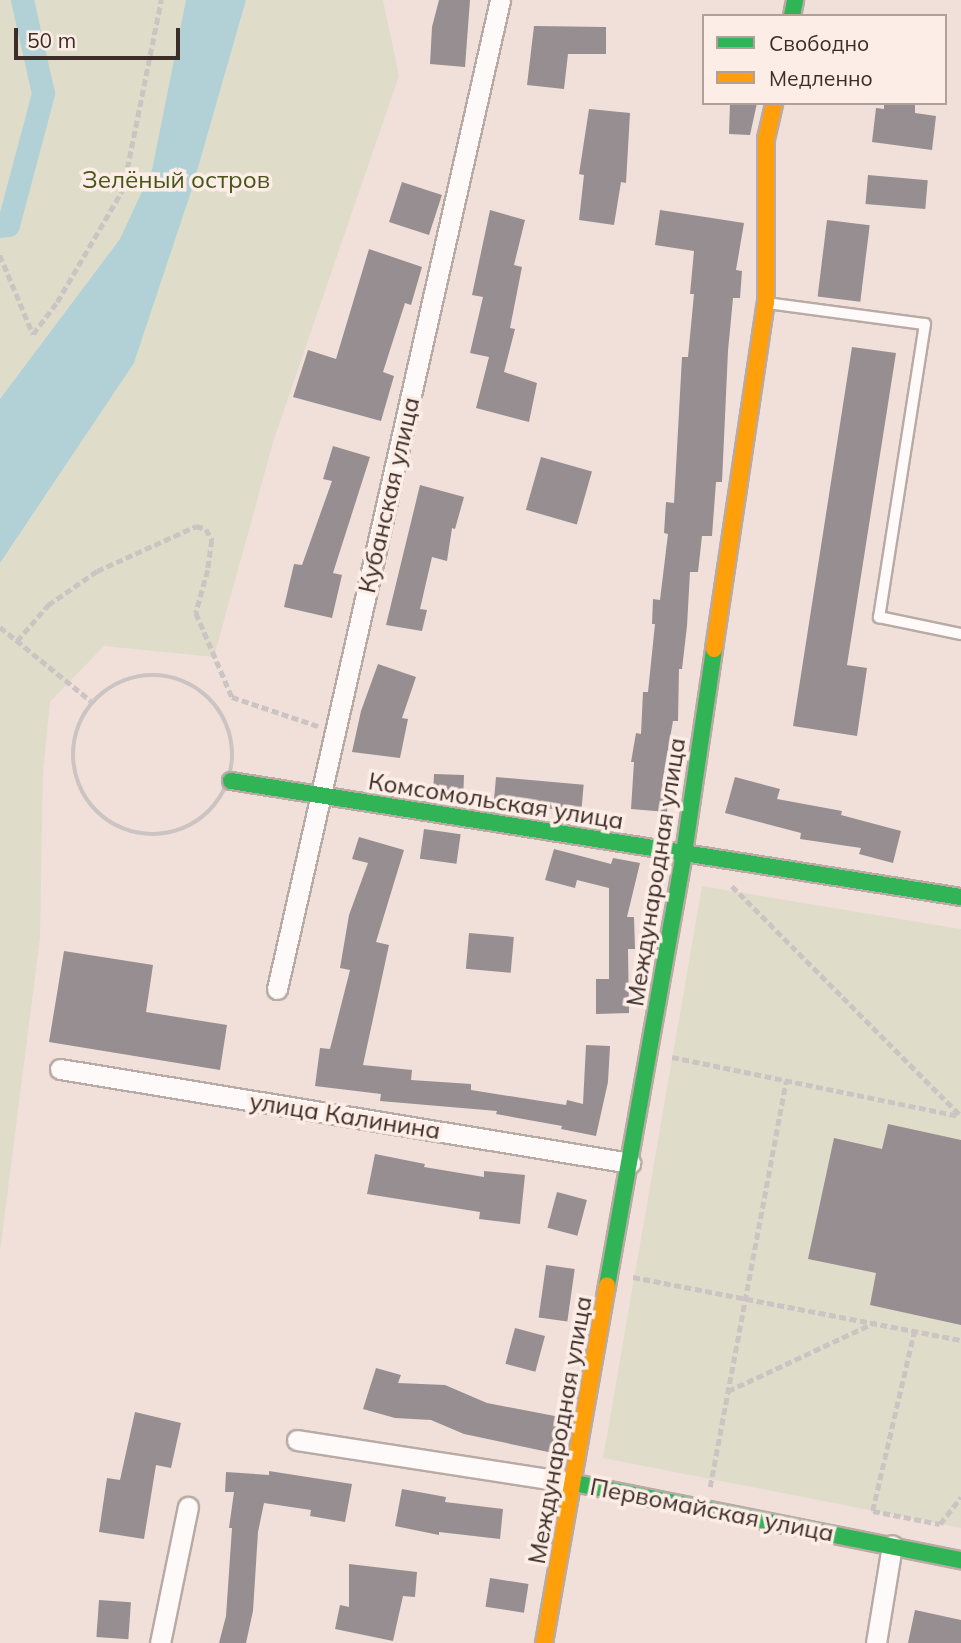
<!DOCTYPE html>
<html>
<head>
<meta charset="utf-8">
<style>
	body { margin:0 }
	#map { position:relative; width:961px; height:1643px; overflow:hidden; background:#f1e0da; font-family:Mulish,sans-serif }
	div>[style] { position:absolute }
	.green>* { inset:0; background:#dfddca }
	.water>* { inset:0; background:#b2d1d6 }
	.canal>* { height:23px; margin:-11.5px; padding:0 11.5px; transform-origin:11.5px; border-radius:11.5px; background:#b2d1d6 }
	.building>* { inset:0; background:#968e91; transform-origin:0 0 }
	.path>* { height:4.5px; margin-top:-2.25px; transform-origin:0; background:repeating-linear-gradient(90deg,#cbc4c2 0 7px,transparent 0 10.5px) }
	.path>.ring { margin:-2.25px; padding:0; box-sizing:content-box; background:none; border:4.5px solid #cbc4c2; border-radius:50% }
	.roads { filter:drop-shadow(2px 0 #b8aaa4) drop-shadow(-2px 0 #b8aaa4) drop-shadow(0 2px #b8aaa4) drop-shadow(0 -2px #b8aaa4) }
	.lane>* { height:10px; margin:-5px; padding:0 5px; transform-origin:5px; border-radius:5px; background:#fdfaf9 }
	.street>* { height:19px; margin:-9.5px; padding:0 9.5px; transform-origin:9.5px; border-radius:9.5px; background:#fdfaf9 }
	.fast>* { height:16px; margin:-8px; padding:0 8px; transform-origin:8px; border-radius:8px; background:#30b455 }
	.slow>* { height:16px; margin:-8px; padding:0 8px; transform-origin:8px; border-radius:8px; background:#ff9f0a }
	span { translate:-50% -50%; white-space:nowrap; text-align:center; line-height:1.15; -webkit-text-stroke:7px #fdede7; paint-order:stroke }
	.park-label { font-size:24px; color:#48561b }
	.street-label { font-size:24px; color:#3c2d28 }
	.legend { position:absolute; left:702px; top:14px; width:245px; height:91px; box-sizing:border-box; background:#fdede7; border:2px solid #b0a09b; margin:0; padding:9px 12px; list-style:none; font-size:21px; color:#3c2d28 }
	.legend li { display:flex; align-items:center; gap:14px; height:35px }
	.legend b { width:35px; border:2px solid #b0a09b }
	.scale { position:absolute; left:14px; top:28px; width:166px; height:32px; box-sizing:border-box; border:4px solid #3c2d28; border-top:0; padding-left:9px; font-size:21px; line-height:24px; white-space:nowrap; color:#3c2d28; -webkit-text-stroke:5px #fdede7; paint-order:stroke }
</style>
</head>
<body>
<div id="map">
	<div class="green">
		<div style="clip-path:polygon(0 0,383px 0,399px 76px,274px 439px,214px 657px,104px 646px,50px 702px,43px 773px,40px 938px,0 1252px)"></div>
		<div style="clip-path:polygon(702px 886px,961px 929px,961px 1528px,603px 1458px)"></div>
	</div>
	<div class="water">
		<div style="clip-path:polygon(186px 0,246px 0,191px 192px,134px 363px,0 563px,0 399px,120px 239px,152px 170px)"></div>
	</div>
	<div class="canal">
		<div style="left:0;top:226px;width:8px;rotate:-7deg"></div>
		<div style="left:8px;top:225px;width:137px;rotate:-75.1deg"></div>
		<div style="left:43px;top:93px;width:95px;rotate:-102.7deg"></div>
	</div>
	<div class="building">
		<div style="clip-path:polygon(439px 0,470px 0,465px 67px,430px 64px,432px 27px)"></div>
		<div style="clip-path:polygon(534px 26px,606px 27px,606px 54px,568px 54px,564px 89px,527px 85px)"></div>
		<div style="clip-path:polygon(730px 103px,757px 103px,750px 135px,729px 134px)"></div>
		<div style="clip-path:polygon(884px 103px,915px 103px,915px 113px,936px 116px,932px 150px,872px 142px,876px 108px,884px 109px)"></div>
		<div style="clip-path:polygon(589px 109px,630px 113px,626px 183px,621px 182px,614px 225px,579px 220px,584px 175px,579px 174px)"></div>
		<div style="left:868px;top:175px;width:60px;height:29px;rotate:5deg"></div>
		<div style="left:402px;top:182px;width:42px;height:42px;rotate:18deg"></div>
		<div style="clip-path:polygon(490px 210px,525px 220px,514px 265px,522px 267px,510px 328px,515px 329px,504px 372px,537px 383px,529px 422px,476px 408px,489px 357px,470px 353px,483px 297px,472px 295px)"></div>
		<div style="clip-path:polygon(660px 210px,744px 223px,736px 270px,742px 271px,740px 298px,733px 298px,728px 351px,722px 482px,716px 482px,712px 536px,702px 536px,698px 572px,690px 572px,687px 626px,682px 669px,679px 669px,678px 721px,673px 721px,662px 784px,669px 785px,667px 812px,631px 809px,634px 762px,631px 762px,636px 733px,641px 734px,643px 692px,648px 692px,655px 624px,652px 624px,653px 599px,660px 600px,668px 534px,664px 533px,666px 502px,674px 503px,682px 357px,688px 357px,694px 294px,690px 294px,694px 251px,655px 245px)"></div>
		<div style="left:827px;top:220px;width:43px;height:77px;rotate:7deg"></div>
		<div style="clip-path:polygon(369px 249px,422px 267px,411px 305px,405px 303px,383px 372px,394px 376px,381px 421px,293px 397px,308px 350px,336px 359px)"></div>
		<div style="clip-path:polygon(852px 347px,896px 353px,847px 665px,867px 668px,857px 736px,793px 726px)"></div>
		<div style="clip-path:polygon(333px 446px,370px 457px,333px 573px,342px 575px,332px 618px,284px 607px,294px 564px,302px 565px,332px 481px,323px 479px)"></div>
		<div style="left:541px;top:457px;width:53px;height:55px;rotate:16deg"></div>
		<div style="clip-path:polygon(420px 485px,464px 497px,455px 529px,452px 528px,447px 561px,432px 557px,420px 609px,427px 610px,422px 631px,386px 625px)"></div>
		<div style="clip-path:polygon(378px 664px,416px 677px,402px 718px,408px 719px,400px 758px,352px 752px,361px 711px)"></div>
		<div style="clip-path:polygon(434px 774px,464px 775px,463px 801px,433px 796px)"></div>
		<div style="left:496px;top:777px;width:88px;height:27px;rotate:5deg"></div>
		<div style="clip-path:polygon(735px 777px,780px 789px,777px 799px,842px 811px,841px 815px,901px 831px,893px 863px,859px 854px,861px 848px,800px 839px,801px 833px,725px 813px)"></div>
		<div style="left:424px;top:829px;width:37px;height:30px;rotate:8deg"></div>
		<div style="clip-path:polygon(359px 837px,404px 850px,376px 942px,389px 945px,363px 1065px,412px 1070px,411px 1080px,471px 1084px,471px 1090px,566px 1105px,567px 1100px,583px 1104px,586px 1045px,610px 1046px,608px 1082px,596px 1136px,561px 1129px,562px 1126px,496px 1114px,497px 1111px,380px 1101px,381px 1094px,315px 1086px,320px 1048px,330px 1049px,350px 970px,340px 968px,349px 915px,368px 863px,352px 859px)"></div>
		<div style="clip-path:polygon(554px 849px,611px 864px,613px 858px,640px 863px,627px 917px,634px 917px,635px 949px,628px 949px,629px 1013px,596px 1014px,596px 979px,609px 979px,609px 888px,577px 880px,575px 888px,545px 880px)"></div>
		<div style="left:469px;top:933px;width:45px;height:36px;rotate:5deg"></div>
		<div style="clip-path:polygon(64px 951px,153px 965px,146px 1012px,227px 1025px,220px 1070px,49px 1042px)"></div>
		<div style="clip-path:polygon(888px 1124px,961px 1140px,961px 1325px,870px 1305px,876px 1273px,808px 1259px,834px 1138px,882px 1149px)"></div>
		<div style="clip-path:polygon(375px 1154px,425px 1164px,424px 1167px,484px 1177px,484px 1171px,525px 1175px,520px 1224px,479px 1219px,480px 1212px,367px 1194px)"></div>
		<div style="left:557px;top:1192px;width:31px;height:37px;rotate:15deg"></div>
		<div style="left:546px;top:1265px;width:29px;height:53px;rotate:8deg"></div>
		<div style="left:515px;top:1328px;width:31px;height:37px;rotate:15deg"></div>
		<div style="clip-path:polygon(376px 1368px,401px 1375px,398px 1383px,445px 1385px,487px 1403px,560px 1417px,553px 1453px,464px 1434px,431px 1420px,395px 1418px,363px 1409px)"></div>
		<div style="clip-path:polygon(135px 1412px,181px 1423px,171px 1468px,156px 1465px,144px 1539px,99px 1532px,107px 1478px,120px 1480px)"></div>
		<div style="clip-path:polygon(269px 1471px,352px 1484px,345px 1522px,310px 1516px,311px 1510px,264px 1503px,258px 1532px,253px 1611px,246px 1643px,219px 1643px,226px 1616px,232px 1528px,229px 1528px,234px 1492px,225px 1492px,226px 1472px,269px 1475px)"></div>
		<div style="clip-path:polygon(402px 1489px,446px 1497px,445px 1502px,503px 1509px,500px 1539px,439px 1532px,439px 1535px,395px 1526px)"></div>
		<div style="clip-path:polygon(349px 1564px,417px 1572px,415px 1597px,403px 1596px,393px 1641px,335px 1629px,340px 1605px,349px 1607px)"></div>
		<div style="left:490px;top:1578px;width:39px;height:29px;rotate:9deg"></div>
		<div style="left:99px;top:1600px;width:32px;height:37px;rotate:4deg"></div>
		<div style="clip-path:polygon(915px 1610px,961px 1620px,961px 1643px,908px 1643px)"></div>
	</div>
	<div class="path">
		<div style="left:0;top:255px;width:86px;rotate:67.3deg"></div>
		<div style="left:33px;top:334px;width:40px;rotate:-53deg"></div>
		<div style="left:57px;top:302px;width:131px;rotate:-59.7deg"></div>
		<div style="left:123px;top:189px;width:193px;rotate:-78.6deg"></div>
		<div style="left:0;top:627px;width:117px;rotate:39.1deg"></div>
		<div style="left:17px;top:641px;width:48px;rotate:-49.3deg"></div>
		<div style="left:48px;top:605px;width:60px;rotate:-34.8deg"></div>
		<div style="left:97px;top:571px;width:109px;rotate:-24.4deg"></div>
		<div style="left:196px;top:526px;width:10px;rotate:17deg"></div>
		<div style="left:206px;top:529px;width:13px;rotate:61deg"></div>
		<div style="left:212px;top:540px;width:30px;rotate:98deg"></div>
		<div style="left:208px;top:570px;width:45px;rotate:105.6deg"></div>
		<div style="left:196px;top:613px;width:91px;rotate:66.8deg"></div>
		<div style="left:232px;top:697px;width:91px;rotate:18.6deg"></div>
		<div class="ring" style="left:73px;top:675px;width:155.5px;height:155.5px"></div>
		<div style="left:732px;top:886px;width:325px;rotate:45.1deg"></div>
		<div style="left:672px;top:1057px;width:293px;rotate:11.6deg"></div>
		<div style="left:633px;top:1277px;width:334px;rotate:10.9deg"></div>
		<div style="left:915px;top:1330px;width:186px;rotate:103.1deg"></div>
		<div style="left:873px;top:1511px;width:68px;rotate:11deg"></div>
		<div style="left:940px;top:1524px;width:34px;rotate:-52deg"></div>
		<div style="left:728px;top:1391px;width:163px;rotate:-25deg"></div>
		<div style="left:710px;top:1487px;width:413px;rotate:-79.4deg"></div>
	</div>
	<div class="roads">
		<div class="lane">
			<div style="left:767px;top:303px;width:159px;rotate:7.6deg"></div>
			<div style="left:925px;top:324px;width:297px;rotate:98.9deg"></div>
			<div style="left:879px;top:617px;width:84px;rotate:11.7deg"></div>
		</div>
		<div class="street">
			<div style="left:277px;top:989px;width:1014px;rotate:-77.29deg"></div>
			<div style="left:60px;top:1069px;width:578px;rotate:9.36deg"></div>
			<div style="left:297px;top:1440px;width:280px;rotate:8.8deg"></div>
			<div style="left:160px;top:1643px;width:139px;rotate:-78.4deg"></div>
			<div style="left:876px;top:1643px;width:99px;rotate:-80.7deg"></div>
		</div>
		<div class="fast">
			<div style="left:792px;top:16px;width:16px;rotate:-79deg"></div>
			<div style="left:231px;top:781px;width:739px;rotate:9.03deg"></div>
			<div style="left:607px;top:1286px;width:440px;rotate:-79.9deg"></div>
			<div style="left:684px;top:853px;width:206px;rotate:-81.6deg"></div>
			<div style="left:574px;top:1483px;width:395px;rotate:11.3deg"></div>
		</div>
		<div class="slow">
			<div style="left:714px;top:649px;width:350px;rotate:-81.5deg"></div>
			<div style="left:766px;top:303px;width:164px;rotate:-90deg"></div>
			<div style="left:766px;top:139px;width:37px;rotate:-77deg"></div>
			<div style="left:544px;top:1643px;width:363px;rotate:-80deg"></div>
		</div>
	</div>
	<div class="park-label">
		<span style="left:176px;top:180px">Зелёный остров</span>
	</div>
	<div class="street-label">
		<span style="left:389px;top:495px;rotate:-77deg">Кубанская улица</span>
		<span style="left:496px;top:801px;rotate:9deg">Комсомольская улица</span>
		<span style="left:656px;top:872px;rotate:-81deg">Международная улица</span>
		<span style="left:345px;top:1116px;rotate:9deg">улица Калинина</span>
		<span style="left:560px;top:1430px;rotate:-80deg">Международная улица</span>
		<span style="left:712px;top:1510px;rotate:11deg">Первомайская улица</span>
	</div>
	<ul class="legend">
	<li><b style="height:9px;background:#30b455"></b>Свободно</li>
	<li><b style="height:9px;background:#ff9f0a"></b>Медленно</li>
	</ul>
	<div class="scale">50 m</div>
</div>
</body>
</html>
